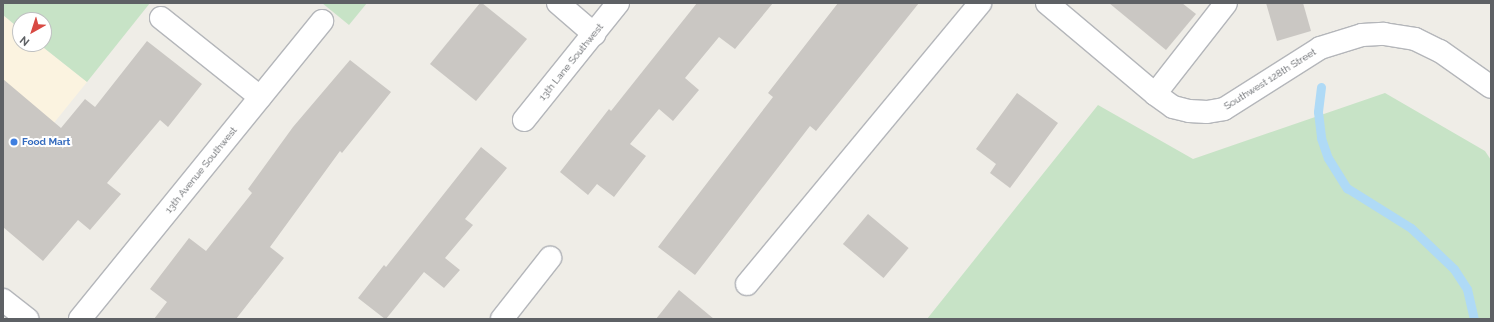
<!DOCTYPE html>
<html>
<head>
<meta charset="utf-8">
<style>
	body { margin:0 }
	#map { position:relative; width:1494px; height:322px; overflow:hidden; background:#efede7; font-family:Raleway,sans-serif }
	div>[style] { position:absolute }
	.commercial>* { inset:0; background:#fbf3e0 }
	.green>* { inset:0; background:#c7e3c6 }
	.stream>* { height:9px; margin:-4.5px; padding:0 4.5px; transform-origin:4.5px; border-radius:4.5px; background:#afdaf6 }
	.building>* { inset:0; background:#cac7c3; transform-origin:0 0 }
	.roads { filter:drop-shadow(1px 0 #b4b6ba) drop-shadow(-1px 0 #b4b6ba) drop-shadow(0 1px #b4b6ba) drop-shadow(0 -1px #b4b6ba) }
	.minor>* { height:22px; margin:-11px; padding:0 11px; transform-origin:11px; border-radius:11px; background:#fff }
	.dots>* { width:11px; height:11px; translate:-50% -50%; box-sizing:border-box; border:2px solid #fff; border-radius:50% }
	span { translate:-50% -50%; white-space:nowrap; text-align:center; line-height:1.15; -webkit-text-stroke:4px #fff; paint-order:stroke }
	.street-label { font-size:10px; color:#5e6165 }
	.shop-label { font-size:10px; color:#366cbe; font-weight:700 }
	.left { translate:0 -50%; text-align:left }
	.frame { position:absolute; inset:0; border:4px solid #5e6165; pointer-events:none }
	.north { position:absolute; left:12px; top:12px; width:40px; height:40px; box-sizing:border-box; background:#fff; border:1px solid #bfc0c1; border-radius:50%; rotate:219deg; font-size:11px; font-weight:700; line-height:16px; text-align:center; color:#5e6165 }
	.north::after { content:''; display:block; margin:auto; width:14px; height:18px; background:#d84a43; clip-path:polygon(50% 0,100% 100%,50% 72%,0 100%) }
</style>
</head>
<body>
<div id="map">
	<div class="commercial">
		<div style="clip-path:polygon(3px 15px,20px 29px,20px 44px,39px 44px,87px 82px,3px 186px)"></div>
	</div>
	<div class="green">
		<div style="clip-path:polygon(3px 3px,150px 3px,87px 82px,39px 44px,44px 44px,44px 20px,20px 20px,20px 29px,3px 15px)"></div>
		<div style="clip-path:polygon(322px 3px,367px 3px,349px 25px)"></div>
		<div style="clip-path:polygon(1385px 93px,1485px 151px,1491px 160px,1491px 319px,927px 319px,1098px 105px,1193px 159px)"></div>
	</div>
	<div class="stream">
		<div style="left:1321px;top:87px;width:25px;rotate:97deg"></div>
		<div style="left:1318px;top:112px;width:26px;rotate:83deg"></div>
		<div style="left:1321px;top:138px;width:21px;rotate:71deg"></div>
		<div style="left:1328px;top:158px;width:36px;rotate:58deg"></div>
		<div style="left:1347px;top:188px;width:75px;rotate:32deg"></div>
		<div style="left:1411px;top:228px;width:59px;rotate:43.6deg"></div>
		<div style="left:1454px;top:269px;width:24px;rotate:57deg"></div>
		<div style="left:1467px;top:289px;width:31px;rotate:77deg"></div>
	</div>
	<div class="building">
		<div style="clip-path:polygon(480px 3px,482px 3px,527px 39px,476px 101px,430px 64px)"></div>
		<div style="clip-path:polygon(697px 3px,773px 3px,735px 49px,719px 37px,685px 78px,699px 90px,673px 121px,659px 109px,630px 144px,646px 156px,614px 197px,597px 184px,588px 195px,560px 172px,609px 109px,611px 111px)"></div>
		<div style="clip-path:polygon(838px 3px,919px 3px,816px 131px,810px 126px,695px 275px,658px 247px,773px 97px,768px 93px)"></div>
		<div style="clip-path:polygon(1109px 3px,1182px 3px,1196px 14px,1166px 50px)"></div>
		<div style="clip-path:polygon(1266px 3px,1303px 3px,1311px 31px,1277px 41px)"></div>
		<div style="clip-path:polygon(147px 41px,202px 84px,168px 127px,160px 120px,107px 183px,121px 194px,90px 230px,78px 220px,43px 261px,3px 227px,3px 79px,61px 128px,85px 99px,95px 107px)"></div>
		<div style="clip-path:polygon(350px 60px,391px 92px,342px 153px,340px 151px,270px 247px,284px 258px,236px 319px,154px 319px,167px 302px,150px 289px,189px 238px,206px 251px,252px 193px,248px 189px,293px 127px)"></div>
		<div style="clip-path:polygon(1017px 93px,1058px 123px,1010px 188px,990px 173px,996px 164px,976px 149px)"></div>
		<div style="clip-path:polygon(481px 147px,507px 168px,465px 219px,473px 225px,445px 258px,460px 270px,444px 288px,424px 272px,386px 319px,385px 319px,358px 298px,384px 265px,386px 267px)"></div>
		<div style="left:868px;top:214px;width:53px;height:39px;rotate:40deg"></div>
		<div style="clip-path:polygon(679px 290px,714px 319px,656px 319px)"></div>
	</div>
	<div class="roads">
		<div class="minor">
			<div style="left:558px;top:3px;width:48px;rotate:40.7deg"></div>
			<div style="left:1047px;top:3px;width:141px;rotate:40.1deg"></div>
			<div style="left:1155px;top:94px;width:22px;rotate:36deg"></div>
			<div style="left:1173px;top:107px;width:16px;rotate:14deg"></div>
			<div style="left:1189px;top:111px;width:18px;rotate:3deg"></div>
			<div style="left:1207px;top:112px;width:17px;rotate:-10deg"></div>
			<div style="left:1224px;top:109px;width:114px;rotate:-32.4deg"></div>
			<div style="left:1320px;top:48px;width:44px;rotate:-17.2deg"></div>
			<div style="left:1362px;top:35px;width:22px;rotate:-3deg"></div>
			<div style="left:1384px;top:34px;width:31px;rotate:9deg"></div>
			<div style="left:1415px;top:39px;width:28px;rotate:26deg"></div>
			<div style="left:1440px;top:51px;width:62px;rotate:35.2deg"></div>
			<div style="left:161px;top:18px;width:127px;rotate:38.6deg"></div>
			<div style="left:1155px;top:94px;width:115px;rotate:-52deg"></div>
			<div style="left:524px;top:120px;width:150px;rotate:-51.2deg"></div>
			<div style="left:747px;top:284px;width:365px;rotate:-50.3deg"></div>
			<div style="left:3px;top:300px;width:31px;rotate:38deg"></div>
			<div style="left:80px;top:319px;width:384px;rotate:-50.9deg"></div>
			<div style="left:502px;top:319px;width:78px;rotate:-51.8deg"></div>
		</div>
	</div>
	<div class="dots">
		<div style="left:14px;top:142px;background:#3f7fe0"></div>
	</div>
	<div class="street-label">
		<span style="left:571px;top:62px;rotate:-51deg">13th Lane Southwest</span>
		<span style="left:1270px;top:79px;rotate:-32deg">Southwest 128th Street</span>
		<span style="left:201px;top:170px;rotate:-51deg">13th Avenue Southwest</span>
	</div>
	<div class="shop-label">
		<span class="left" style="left:22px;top:142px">Food Mart</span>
	</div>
	<div class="frame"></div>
	<div class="north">N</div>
</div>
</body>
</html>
